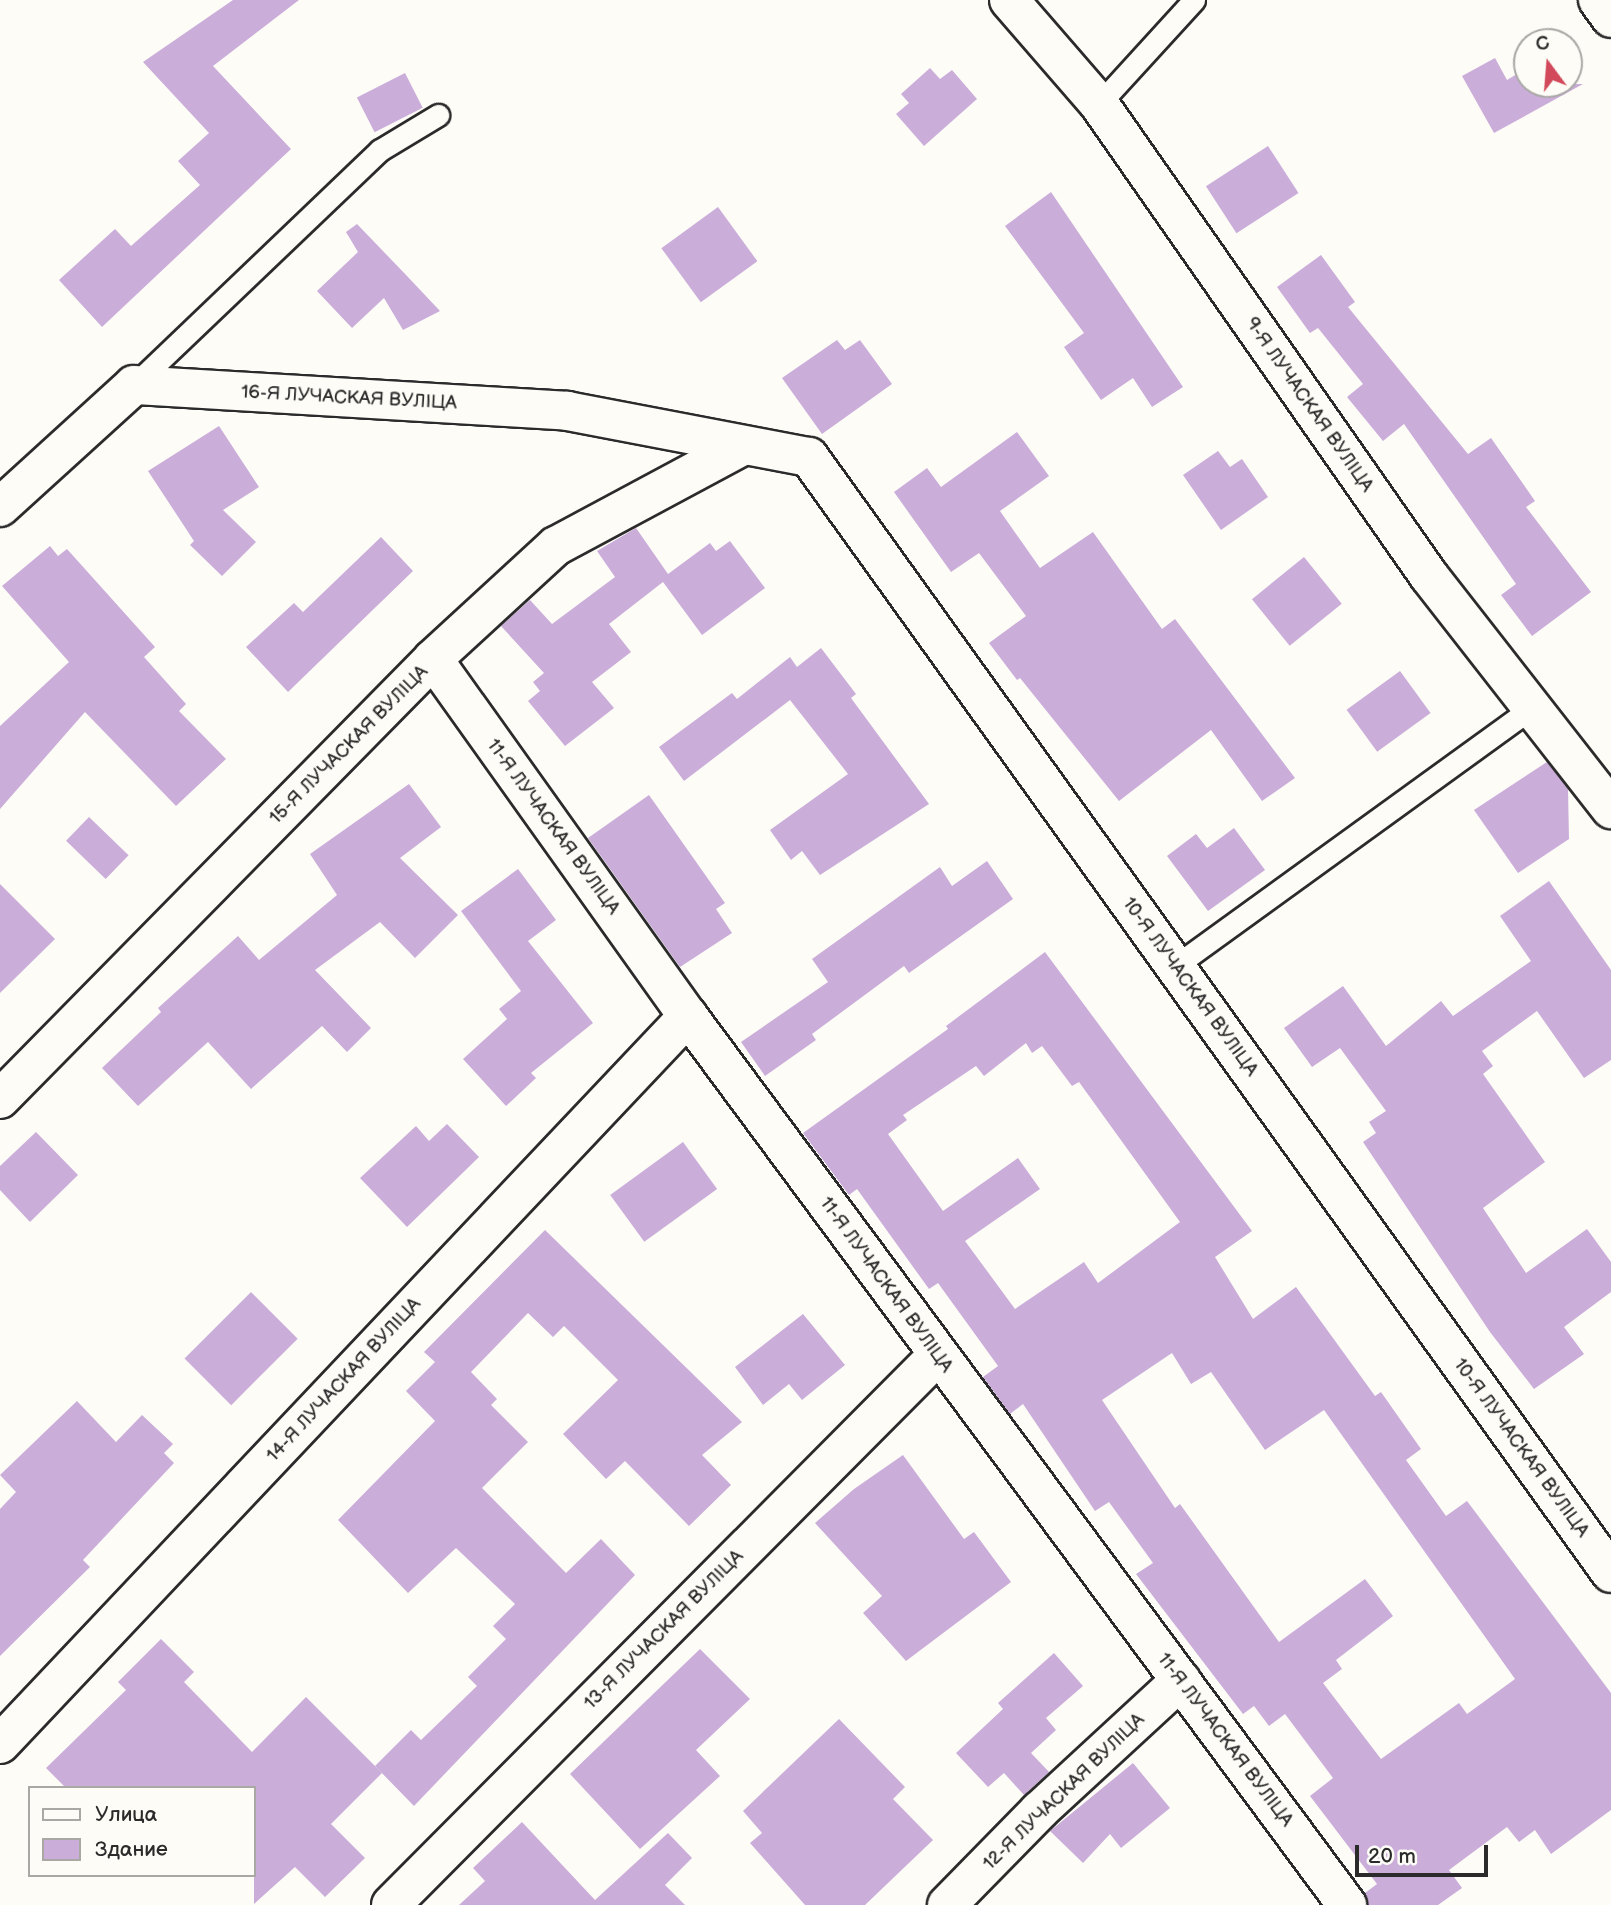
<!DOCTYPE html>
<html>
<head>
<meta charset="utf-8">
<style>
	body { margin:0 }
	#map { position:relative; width:1611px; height:1905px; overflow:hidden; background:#fdfcf7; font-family:"Balsamiq Sans",sans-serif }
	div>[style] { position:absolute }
	.building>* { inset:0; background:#cbadda; transform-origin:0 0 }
	.roads { filter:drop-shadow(2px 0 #2b2b2b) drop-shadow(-2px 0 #2b2b2b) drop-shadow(0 2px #2b2b2b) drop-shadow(0 -2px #2b2b2b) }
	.service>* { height:21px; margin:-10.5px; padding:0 10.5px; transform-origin:10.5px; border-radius:10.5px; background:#fdfcf7 }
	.minor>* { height:38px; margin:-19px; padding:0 19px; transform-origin:19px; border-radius:19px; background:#fdfcf7 }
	span { translate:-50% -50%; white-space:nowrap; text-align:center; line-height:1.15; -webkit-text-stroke:7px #fdfcf7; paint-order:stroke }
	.street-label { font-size:19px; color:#2b2b2b }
	.legend { position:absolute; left:28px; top:1786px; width:228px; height:91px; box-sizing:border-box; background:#fdfcf7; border:2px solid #a9a8a5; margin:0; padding:9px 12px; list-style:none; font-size:21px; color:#2b2b2b }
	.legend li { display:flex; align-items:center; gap:14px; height:35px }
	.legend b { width:35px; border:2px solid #a9a8a5 }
	.north { position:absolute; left:1513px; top:28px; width:70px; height:70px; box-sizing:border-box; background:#fdfcf7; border:2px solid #a9a8a5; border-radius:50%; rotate:344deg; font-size:19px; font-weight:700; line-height:28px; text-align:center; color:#2b2b2b }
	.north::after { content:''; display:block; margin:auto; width:24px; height:32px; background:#d1495b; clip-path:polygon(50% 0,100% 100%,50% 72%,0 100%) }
	.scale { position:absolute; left:1355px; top:1845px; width:133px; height:32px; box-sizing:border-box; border:4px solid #2b2b2b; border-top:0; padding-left:9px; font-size:21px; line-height:24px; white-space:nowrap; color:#2b2b2b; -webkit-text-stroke:5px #fdfcf7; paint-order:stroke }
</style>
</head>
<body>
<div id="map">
	<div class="building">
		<div style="clip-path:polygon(233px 0,299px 0,213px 66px,291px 149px,102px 327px,59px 280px,115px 229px,131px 246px,200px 185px,178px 161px,209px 133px,143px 62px)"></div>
		<div style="clip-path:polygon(1495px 58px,1507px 80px,1527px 68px,1527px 84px,1583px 84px,1494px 133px,1462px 76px)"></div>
		<div style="clip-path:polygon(930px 68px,940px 79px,952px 70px,977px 99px,924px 146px,896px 114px,909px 103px,901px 94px)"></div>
		<div style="left:405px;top:73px;width:39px;height:54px;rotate:63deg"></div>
		<div style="left:1268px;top:146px;width:56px;height:74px;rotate:57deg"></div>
		<div style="clip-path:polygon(1051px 192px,1183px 387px,1152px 407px,1133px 378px,1101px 400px,1064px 347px,1084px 333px,1005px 226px)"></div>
		<div style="left:718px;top:207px;width:67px;height:70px;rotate:54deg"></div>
		<div style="clip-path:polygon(357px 224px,407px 276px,440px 311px,403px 330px,384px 298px,352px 328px,317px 291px,358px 252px,346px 232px)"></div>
		<div style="clip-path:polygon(1321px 255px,1355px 302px,1348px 307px,1468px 454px,1491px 438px,1535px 501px,1526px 507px,1591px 592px,1532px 636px,1501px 595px,1516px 584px,1404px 424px,1383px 441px,1347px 397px,1363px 384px,1318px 328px,1310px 333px,1277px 287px)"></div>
		<div style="clip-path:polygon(837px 340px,845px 350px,860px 340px,892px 384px,822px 434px,782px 378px)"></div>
		<div style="clip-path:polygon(219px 426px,259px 487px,223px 510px,256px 542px,222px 576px,190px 545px,194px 541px,148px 471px)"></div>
		<div style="clip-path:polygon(1017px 432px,1049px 476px,1000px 511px,1040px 568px,1093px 532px,1162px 629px,1175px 619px,1295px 778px,1262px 801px,1211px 730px,1119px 801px,1020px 678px,1017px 680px,989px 643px,1026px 616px,979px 553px,951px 572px,894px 492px,927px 468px,941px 487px)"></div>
		<div style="clip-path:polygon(1218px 451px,1230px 467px,1242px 459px,1268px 497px,1221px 530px,1183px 475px)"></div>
		<div style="clip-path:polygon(636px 528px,668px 574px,710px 543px,716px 551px,730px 541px,765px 588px,702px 635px,663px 582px,609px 624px,631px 652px,592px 682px,614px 708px,565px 746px,528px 701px,540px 691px,533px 682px,544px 673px,501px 626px,530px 600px,552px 624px,615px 577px,597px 551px)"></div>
		<div style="clip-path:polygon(381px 537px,413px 571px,288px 692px,246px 647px,294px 603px,303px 612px)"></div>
		<div style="clip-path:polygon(50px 546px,58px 556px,67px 549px,155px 647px,144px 657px,186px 704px,179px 711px,226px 759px,176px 806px,85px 712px,0 809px,0 726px,69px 662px,2px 586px)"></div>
		<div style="left:1304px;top:557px;width:60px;height:67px;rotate:51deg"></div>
		<div style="clip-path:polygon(821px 648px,856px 694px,851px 698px,929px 804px,820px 875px,802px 851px,791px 860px,770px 830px,848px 774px,790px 700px,684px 781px,659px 747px,732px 693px,737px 699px,790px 657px,797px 667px)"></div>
		<div style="left:1400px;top:671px;width:52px;height:66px;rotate:54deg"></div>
		<div style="clip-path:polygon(1547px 762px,1568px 789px,1569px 839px,1518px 873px,1474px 810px)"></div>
		<div style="clip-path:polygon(409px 784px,441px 827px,400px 858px,458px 915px,415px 958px,380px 922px,315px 970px,371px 1028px,347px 1052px,322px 1026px,251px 1089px,208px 1042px,138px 1106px,102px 1068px,161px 1012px,158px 1008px,238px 936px,259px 960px,337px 895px,310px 854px)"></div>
		<div style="clip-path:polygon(649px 795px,725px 903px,716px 909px,732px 933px,680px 967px,588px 838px)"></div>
		<div style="left:89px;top:817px;width:55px;height:33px;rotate:44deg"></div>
		<div style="clip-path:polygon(1234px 828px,1265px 870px,1208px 911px,1167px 856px,1196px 834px,1207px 848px)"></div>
		<div style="clip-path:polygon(987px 861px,1013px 899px,909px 973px,904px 966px,812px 1034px,816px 1040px,765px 1076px,741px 1042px,828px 982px,812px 959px,940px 867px,952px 886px)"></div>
		<div style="clip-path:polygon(518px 869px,556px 920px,528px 941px,593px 1023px,531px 1073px,536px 1078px,506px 1106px,463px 1059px,507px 1019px,499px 1009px,521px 991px,461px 911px)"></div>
		<div style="clip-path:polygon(1549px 881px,1611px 970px,1611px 1060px,1584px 1078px,1537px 1011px,1482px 1051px,1493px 1066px,1483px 1074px,1545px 1162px,1483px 1208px,1526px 1273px,1587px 1229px,1611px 1262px,1611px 1292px,1564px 1327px,1584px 1354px,1534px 1389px,1490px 1332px,1363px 1142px,1376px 1133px,1369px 1122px,1386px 1111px,1340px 1048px,1312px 1067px,1284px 1028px,1343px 986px,1386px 1046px,1441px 1001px,1453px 1016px,1531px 961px,1500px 916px)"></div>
		<div style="clip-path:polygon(0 884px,55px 939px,0 993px)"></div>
		<div style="clip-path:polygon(evenodd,1045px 952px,1252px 1231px,1215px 1257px,1253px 1319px,1296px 1287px,1375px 1396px,1381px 1392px,1421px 1449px,1406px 1460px,1446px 1516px,1467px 1501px,1611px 1693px,1611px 1810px,1551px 1854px,1535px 1830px,1519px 1842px,1507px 1827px,1449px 1870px,1462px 1888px,1438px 1905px,1368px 1905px,1365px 1893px,1377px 1884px,1310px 1796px,1333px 1778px,1285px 1714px,1269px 1726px,1254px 1706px,1243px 1714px,1136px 1574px,1153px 1563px,1109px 1502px,1095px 1511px,1023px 1404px,1010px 1414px,983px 1377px,998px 1366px,938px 1283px,929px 1289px,857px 1189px,849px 1195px,803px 1133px,948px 1029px,946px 1026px,1045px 952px,1026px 1043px,1032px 1053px,1042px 1046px,1072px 1086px,1079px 1082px,1180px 1222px,1098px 1283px,1084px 1262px,1015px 1309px,965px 1241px,1040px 1189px,1018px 1158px,943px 1211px,888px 1134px,907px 1120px,903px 1115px,976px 1066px,984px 1076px,1026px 1043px,1045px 952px,1172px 1353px,1191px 1384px,1211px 1372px,1265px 1450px,1324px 1410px,1515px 1679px,1467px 1714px,1459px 1703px,1381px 1759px,1323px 1683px,1342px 1669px,1336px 1660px,1393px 1616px,1365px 1579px,1279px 1642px,1180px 1504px,1175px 1508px,1102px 1400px,1172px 1353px)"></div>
		<div style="clip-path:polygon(447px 1124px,479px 1157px,407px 1227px,360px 1178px,416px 1126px,429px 1141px)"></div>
		<div style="clip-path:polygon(36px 1132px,78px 1175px,30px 1222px,0 1190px,0 1166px)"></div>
		<div style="left:683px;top:1142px;width:58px;height:90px;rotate:54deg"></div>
		<div style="clip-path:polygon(545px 1230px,742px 1422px,702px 1455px,731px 1485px,689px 1526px,625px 1461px,606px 1479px,563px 1434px,618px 1380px,564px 1326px,553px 1337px,528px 1313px,471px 1372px,497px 1399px,491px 1405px,528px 1442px,482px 1488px,566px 1573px,601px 1539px,635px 1575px,414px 1806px,375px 1766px,411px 1730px,421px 1740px,477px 1686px,468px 1677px,506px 1639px,493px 1626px,515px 1604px,456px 1548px,408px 1593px,338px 1520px,435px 1421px,406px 1391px,435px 1362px,424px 1352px)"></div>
		<div style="left:251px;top:1292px;width:66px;height:94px;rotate:45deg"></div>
		<div style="clip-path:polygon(803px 1314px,845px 1365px,802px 1400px,789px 1384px,763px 1405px,735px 1367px)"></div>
		<div style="clip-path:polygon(77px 1401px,116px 1442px,142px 1415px,173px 1444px,164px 1453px,174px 1463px,83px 1560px,90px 1567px,0 1656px,0 1509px,16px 1492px,0 1475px)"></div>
		<div style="clip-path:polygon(903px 1455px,964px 1539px,974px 1532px,1011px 1582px,906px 1661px,863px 1613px,882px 1596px,815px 1523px,854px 1489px)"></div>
		<div style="clip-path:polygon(161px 1639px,194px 1672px,184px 1682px,252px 1752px,306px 1697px,382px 1773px,331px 1824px,365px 1858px,325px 1897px,295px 1867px,254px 1904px,254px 1788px,66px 1788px,46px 1768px,126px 1690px,118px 1682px)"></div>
		<div style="clip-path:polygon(700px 1649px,750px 1699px,696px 1750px,720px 1776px,640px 1849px,570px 1774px)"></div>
		<div style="clip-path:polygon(1054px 1653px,1083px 1686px,1046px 1718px,1056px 1730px,1031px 1753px,1049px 1772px,1024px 1795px,1004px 1773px,988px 1787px,956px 1753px,1003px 1709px,998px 1703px)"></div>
		<div style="clip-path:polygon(839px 1719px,905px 1787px,893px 1799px,933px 1840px,865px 1905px,805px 1905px,750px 1843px,762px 1833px,743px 1811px)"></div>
		<div style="clip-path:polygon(1133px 1763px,1170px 1808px,1121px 1848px,1110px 1834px,1083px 1863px,1050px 1831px)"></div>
		<div style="clip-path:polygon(522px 1822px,595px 1900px,668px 1833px,692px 1858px,665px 1885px,685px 1905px,459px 1905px,485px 1881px,473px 1868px)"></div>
	</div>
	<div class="roads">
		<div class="service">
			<div style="left:1099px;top:104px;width:141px;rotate:-47.6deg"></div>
			<div style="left:134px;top:385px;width:340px;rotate:-43.7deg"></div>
			<div style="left:380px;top:150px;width:68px;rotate:-31.1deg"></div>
			<div style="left:1175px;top:966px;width:442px;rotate:-35.9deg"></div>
		</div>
		<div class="minor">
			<div style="left:1009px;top:0;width:138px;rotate:49.1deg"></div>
			<div style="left:1099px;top:104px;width:576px;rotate:55.04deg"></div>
			<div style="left:1429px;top:576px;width:296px;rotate:52deg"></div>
			<div style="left:1598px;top:0;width:22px;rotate:54deg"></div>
			<div style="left:0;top:507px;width:181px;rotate:-42.3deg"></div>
			<div style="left:134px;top:385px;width:434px;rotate:3.4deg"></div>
			<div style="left:567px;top:411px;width:246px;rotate:10.8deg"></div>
			<div style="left:809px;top:457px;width:1374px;rotate:54.3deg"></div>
			<div style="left:433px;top:659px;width:439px;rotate:54.5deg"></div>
			<div style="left:688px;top:1016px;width:1107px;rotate:53.45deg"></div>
			<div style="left:0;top:1099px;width:617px;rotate:-45.46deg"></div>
			<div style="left:433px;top:659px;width:167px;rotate:-42.6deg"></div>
			<div style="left:556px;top:546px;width:210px;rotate:-28.2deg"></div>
			<div style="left:0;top:1744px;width:1002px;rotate:-46.62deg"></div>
			<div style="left:391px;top:1905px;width:776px;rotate:-45.16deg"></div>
			<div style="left:947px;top:1905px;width:132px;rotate:-45.6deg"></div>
			<div style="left:1039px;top:1811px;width:193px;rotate:-42.7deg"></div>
		</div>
	</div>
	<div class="street-label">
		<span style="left:349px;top:398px;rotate:3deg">16-Я ЛУЧАСКАЯ ВУЛІЦА</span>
		<span style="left:1309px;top:405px;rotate:55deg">9-Я ЛУЧАСКАЯ ВУЛІЦА</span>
		<span style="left:349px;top:745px;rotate:-45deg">15-Я ЛУЧАСКАЯ ВУЛІЦА</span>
		<span style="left:553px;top:827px;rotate:54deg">11-Я ЛУЧАСКАЯ ВУЛІЦА</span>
		<span style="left:1190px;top:987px;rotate:54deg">10-Я ЛУЧАСКАЯ ВУЛІЦА</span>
		<span style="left:886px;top:1285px;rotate:54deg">11-Я ЛУЧАСКАЯ ВУЛІЦА</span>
		<span style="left:344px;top:1380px;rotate:-47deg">14-Я ЛУЧАСКАЯ ВУЛІЦА</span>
		<span style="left:1521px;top:1448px;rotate:54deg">10-Я ЛУЧАСКАЯ ВУЛІЦА</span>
		<span style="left:664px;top:1630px;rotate:-45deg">13-Я ЛУЧАСКАЯ ВУЛІЦА</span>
		<span style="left:1225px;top:1740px;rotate:53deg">11-Я ЛУЧАСКАЯ ВУЛІЦА</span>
		<span style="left:1064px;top:1792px;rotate:-44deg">12-Я ЛУЧАСКАЯ ВУЛІЦА</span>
	</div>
	<ul class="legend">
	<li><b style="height:9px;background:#fdfcf7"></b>Улица</li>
	<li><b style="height:19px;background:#cbadda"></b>Здание</li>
	</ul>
	<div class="north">С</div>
	<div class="scale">20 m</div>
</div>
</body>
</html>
